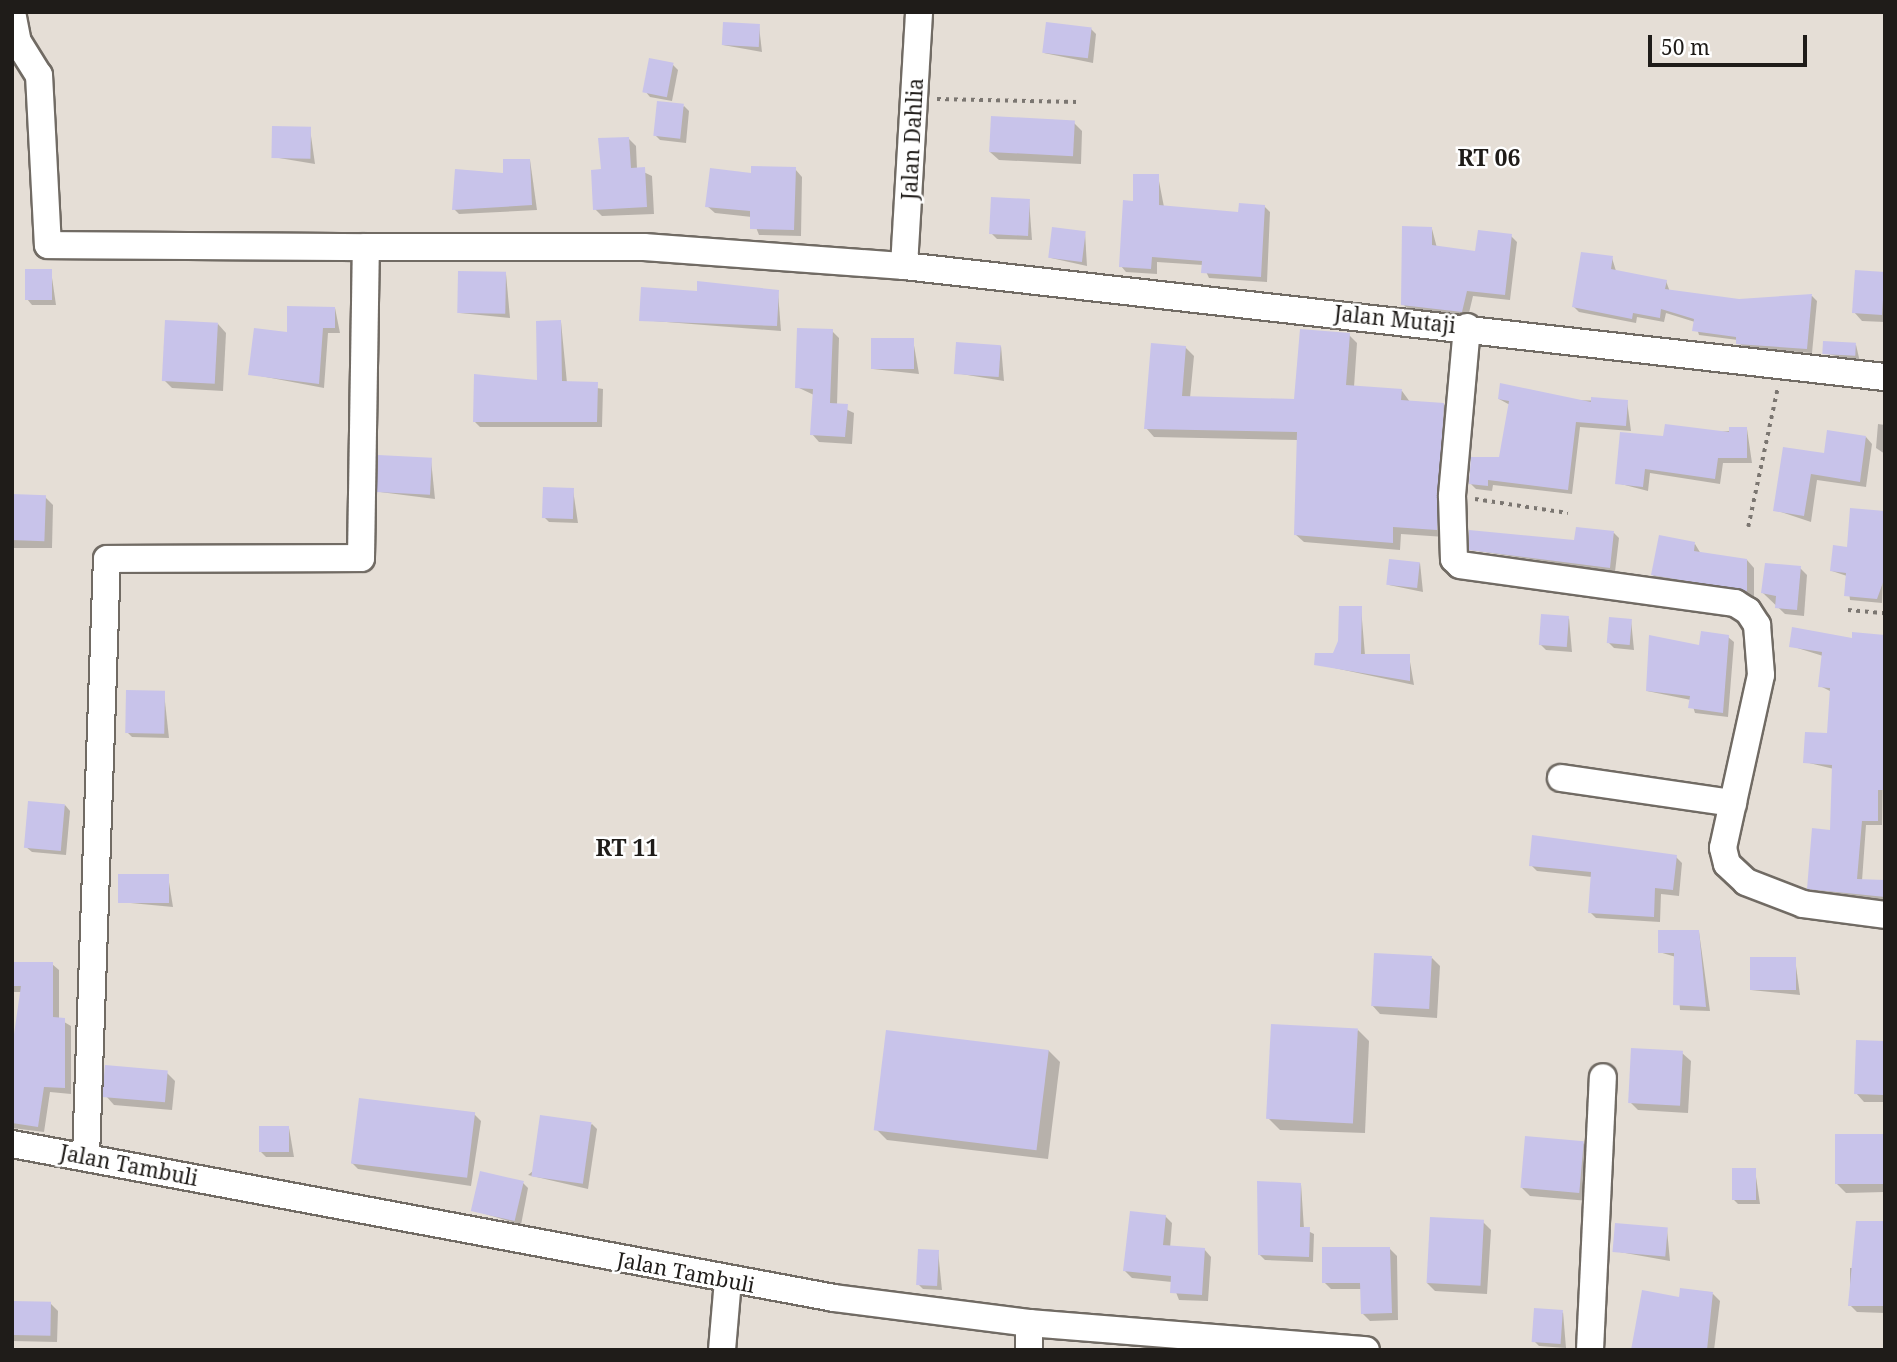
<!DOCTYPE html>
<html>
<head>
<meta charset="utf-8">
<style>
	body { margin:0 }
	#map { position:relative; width:1897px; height:1362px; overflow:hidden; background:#e5ded6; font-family:"Noto Serif",serif }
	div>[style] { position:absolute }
	.shadow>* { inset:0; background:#0003 }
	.building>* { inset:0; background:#c8c3ea; transform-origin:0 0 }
	.path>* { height:3.5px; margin-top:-1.75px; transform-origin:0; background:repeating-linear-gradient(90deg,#7b7671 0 3.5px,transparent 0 8.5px) }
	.roads { filter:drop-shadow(2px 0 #716b64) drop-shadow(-2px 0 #716b64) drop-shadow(0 2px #716b64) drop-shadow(0 -2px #716b64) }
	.minor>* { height:26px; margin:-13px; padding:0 13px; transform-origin:13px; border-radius:13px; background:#fff }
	span { translate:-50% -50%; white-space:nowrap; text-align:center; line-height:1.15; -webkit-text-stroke:5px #fff; paint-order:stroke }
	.street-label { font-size:21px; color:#1f1c19 }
	.neighbourhood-label { font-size:23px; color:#1f1c19; font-weight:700 }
	.frame { position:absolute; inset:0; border:14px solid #1f1c19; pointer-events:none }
	.scale { position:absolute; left:1648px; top:35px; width:159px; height:32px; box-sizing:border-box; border:4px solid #1f1c19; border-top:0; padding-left:9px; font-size:21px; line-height:24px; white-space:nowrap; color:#1f1c19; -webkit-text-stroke:5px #fff; paint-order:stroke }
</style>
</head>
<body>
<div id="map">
	<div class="shadow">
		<div style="clip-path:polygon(759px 26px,762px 52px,723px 45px)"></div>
		<div style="clip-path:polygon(1091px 29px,1096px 34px,1093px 63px,1044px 53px)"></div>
		<div style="clip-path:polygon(673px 65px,678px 70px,672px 101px,650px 97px,645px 91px)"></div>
		<div style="clip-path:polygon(684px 106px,689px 111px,686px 143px,660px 140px,655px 135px)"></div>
		<div style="clip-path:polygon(1074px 123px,1082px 131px,1081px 164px,999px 160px,990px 152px)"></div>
		<div style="clip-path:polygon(310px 129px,315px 164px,273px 157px)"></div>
		<div style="clip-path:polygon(628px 138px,636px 146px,637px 169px,652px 176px,654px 214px,602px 216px,595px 209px,603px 171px)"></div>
		<div style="clip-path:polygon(530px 160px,537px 210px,459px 214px,454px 209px)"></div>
		<div style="clip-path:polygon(795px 169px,802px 177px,801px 236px,759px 235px,752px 217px,715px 213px,707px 206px,753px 175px)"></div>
		<div style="clip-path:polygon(1158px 176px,1164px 207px,1240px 214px,1264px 206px,1270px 212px,1267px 282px,1209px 278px,1203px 265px,1157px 262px,1157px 274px,1126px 272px,1121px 266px,1134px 203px)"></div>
		<div style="clip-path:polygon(1029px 200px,1032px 240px,997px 239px,991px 233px)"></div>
		<div style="clip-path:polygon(1432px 229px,1437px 248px,1477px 253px,1511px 236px,1517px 242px,1510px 300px,1473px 296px,1468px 317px,1409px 310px,1403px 304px)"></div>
		<div style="clip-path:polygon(1085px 233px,1087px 266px,1051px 258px)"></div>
		<div style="clip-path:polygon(1612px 258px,1616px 271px,1666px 281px,1670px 292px,1738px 300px,1812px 296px,1817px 301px,1812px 353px,1743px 348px,1738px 340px,1699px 335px,1695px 322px,1666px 313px,1664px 322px,1637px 317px,1636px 323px,1579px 312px,1574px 307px)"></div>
		<div style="clip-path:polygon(51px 271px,56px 305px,32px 305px,27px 299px)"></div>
		<div style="clip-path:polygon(506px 274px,510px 318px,460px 313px)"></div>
		<div style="clip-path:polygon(1885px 274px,1885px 322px,1862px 321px,1854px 312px)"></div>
		<div style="clip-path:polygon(778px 292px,781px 331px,641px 320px,699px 293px)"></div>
		<div style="clip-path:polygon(335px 308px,340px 333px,328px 333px,324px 388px,250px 374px,288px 334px)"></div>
		<div style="clip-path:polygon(561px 322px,567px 383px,603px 389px,602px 427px,480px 427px,475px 422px,539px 382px)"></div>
		<div style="clip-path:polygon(218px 324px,226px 333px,223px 391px,172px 388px,164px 380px)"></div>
		<div style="clip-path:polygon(832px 331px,839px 338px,837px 405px,854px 413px,852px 444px,819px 442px,812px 434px,814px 395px,797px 387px)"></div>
		<div style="clip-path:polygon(1349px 335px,1357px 343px,1354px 387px,1402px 391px,1410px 402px,1444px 404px,1452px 413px,1445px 537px,1401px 534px,1400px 550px,1304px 542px,1295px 534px,1298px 440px,1154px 437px,1146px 428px,1185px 347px,1194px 356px,1190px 398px,1296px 400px)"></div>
		<div style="clip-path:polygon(913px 340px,919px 374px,873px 369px)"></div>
		<div style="clip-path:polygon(1856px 345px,1860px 362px,1824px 353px)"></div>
		<div style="clip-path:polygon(1001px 346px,1004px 381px,955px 373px)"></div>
		<div style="clip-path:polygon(1499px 399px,1627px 401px,1631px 431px,1580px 427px,1572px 494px,1493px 485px,1492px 491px,1476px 489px,1471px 484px,1501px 459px,1510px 405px)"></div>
		<div style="clip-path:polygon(1878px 424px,1885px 425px,1885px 454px,1876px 448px)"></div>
		<div style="clip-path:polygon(1747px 429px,1752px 463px,1723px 463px,1720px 484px,1650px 473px,1648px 491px,1617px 483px,1664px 438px)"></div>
		<div style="clip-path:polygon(1866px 437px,1872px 444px,1866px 487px,1817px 480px,1811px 522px,1775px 510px,1826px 455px)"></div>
		<div style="clip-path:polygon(431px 460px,435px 499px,380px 492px)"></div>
		<div style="clip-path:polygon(573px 490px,578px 523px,549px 522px,544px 517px)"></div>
		<div style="clip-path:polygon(12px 496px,45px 497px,53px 505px,52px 548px,12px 548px)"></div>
		<div style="clip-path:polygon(1885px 513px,1882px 603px,1850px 600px,1847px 576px,1832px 571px)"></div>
		<div style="clip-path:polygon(1614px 533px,1619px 538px,1615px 572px,1471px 550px,1576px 542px)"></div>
		<div style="clip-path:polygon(1695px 544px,1701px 554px,1747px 560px,1754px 568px,1754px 597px,1660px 582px,1653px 575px)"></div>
		<div style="clip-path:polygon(1420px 563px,1423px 592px,1389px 585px)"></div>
		<div style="clip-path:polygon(1800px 568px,1807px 575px,1804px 616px,1785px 614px,1763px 593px)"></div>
		<div style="clip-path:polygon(1361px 608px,1365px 655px,1409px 656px,1414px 685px,1316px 664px,1334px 655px)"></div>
		<div style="clip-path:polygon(1569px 618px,1572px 652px,1546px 650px,1540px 644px)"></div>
		<div style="clip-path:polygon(1631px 620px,1634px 650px,1614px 648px,1609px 643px)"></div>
		<div style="clip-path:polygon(1728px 637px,1734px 642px,1728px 717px,1695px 713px,1691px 700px,1647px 691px,1700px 647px)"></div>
		<div style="clip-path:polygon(1885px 637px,1882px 825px,1866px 825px,1862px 881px,1885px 882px,1885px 900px,1814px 893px,1809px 888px,1832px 831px,1834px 769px,1805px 762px,1829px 735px,1832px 692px,1820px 686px,1823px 656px,1791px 646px)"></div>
		<div style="clip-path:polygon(164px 693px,169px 738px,132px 737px,127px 732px)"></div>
		<div style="clip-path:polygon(65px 805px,70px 811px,66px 855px,32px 852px,26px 847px)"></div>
		<div style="clip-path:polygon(1676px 857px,1682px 863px,1679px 896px,1661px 894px,1660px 922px,1596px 918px,1590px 912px,1592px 877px,1537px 871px,1531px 865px)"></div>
		<div style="clip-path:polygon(168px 876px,173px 907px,120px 902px)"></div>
		<div style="clip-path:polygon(1699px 932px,1710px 1011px,1680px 1010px,1676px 957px,1659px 952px)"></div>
		<div style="clip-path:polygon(1432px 958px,1440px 966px,1437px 1018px,1380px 1014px,1372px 1005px)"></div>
		<div style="clip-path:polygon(1795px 959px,1800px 995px,1751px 990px)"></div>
		<div style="clip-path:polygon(12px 964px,52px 964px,59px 970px,59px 1019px,71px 1026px,71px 1094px,50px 1092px,44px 1132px,12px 1128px,12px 1050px,23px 992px,12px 992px)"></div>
		<div style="clip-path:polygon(1358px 1030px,1369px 1041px,1365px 1133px,1280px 1130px,1269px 1119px)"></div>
		<div style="clip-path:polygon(1885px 1043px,1885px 1102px,1864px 1102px,1856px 1093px)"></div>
		<div style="clip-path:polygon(1048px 1050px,1060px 1062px,1048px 1159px,887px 1140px,876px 1129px)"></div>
		<div style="clip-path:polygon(1682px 1053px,1691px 1061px,1688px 1113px,1638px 1110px,1630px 1102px)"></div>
		<div style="clip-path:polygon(167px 1073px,175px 1081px,172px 1110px,114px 1105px,106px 1096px)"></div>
		<div style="clip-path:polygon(474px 1114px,481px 1121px,471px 1186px,358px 1169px,351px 1162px)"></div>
		<div style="clip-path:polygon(592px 1124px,597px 1129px,588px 1189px,528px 1175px)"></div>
		<div style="clip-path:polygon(289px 1128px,294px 1157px,266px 1157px,261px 1152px)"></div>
		<div style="clip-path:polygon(1885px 1136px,1885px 1192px,1846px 1193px,1837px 1184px)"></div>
		<div style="clip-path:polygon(1583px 1143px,1592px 1151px,1589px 1201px,1530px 1196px,1522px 1188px)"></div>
		<div style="clip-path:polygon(1755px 1170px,1760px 1204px,1738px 1204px,1733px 1199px)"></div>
		<div style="clip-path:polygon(523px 1183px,528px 1188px,521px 1225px,473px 1210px)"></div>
		<div style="clip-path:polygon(1301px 1184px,1304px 1229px,1314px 1234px,1313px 1262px,1265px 1260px,1259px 1254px)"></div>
		<div style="clip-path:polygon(1165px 1216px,1172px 1223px,1170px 1248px,1204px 1249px,1211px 1257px,1208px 1301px,1179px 1300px,1172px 1282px,1132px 1278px,1125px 1271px)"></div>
		<div style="clip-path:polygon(1483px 1222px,1491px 1230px,1487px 1294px,1435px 1291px,1427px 1283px)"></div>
		<div style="clip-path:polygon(1885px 1223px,1885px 1313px,1857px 1312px,1850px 1305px,1850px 1268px,1859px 1268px)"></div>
		<div style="clip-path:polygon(1667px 1230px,1670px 1261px,1614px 1251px)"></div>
		<div style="clip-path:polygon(1389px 1248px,1397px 1256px,1398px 1320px,1370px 1321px,1362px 1313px,1362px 1289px,1331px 1289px,1324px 1282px)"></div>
		<div style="clip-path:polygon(938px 1251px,942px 1290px,923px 1289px,918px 1284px)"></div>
		<div style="clip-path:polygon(1713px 1294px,1720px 1301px,1714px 1350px,1633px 1350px,1681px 1299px)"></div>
		<div style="clip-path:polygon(12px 1302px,50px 1303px,58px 1311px,57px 1342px,12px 1341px)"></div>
		<div style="clip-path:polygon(1563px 1312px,1566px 1348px,1539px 1346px,1534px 1341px)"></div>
	</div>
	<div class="building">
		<div style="left:723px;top:22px;width:37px;height:23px;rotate:3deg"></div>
		<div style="left:1046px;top:22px;width:46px;height:31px;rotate:7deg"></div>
		<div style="left:649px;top:58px;width:25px;height:35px;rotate:11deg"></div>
		<div style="left:657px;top:101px;width:27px;height:35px;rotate:6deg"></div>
		<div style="left:991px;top:116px;width:84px;height:36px;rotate:3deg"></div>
		<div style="left:272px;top:126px;width:39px;height:32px;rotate:1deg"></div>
		<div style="clip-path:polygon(629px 137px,631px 168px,645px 167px,647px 207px,593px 210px,591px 170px,601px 169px,598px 138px)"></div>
		<div style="clip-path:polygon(503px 159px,530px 159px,532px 205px,452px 210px,455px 169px,503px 173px)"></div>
		<div style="clip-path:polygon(751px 166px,796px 167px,794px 230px,750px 229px,750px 211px,705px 207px,710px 168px,751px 173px)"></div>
		<div style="clip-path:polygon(1133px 174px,1159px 174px,1159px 205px,1238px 212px,1239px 203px,1265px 205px,1261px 277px,1201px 273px,1202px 261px,1152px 257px,1151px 269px,1119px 267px,1123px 200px,1133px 201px)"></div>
		<div style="left:991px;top:197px;width:39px;height:37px;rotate:3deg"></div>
		<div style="clip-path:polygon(1402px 226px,1432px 227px,1432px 245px,1475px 251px,1478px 230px,1512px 234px,1505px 295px,1467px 291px,1462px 312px,1401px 305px)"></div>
		<div style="left:1052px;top:227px;width:34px;height:31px;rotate:7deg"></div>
		<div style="clip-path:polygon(1581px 252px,1613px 256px,1611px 269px,1667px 280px,1665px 289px,1739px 299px,1812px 294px,1807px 349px,1736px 344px,1736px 337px,1692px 331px,1694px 319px,1661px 309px,1660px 318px,1633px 313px,1632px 319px,1572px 307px)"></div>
		<div style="left:25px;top:269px;width:27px;height:31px"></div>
		<div style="left:1855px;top:270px;width:30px;height:43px;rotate:4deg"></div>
		<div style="left:458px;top:271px;width:48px;height:42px;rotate:1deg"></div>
		<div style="clip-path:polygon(697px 281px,779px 290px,777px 326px,639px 321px,641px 287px,697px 291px)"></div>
		<div style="clip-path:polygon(287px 306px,335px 307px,335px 328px,323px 328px,319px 384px,248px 375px,254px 328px,287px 332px)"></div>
		<div style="left:165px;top:320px;width:53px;height:61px;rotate:3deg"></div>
		<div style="clip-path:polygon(561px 320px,562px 381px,598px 382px,597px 422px,473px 422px,474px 374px,537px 380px,536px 321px)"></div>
		<div style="clip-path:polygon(797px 328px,833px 329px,830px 403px,848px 404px,845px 437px,810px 435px,813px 389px,795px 388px)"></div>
		<div style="clip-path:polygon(1300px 329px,1350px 333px,1346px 385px,1402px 389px,1401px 400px,1444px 403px,1437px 530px,1393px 527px,1393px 543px,1294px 535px,1297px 432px,1144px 429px,1151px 343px,1186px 346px,1182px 396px,1294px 399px)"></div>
		<div style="left:914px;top:338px;width:31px;height:43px;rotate:90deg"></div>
		<div style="left:1823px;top:341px;width:33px;height:13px;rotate:3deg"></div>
		<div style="left:956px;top:342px;width:45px;height:32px;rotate:4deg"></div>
		<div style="clip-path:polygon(1500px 383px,1591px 402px,1591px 397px,1628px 400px,1626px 426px,1576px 422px,1568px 490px,1488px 480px,1488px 486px,1469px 484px,1471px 457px,1499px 457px,1509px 401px,1498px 399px)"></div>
		<div style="clip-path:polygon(1665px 424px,1729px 432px,1729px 427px,1747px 427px,1747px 458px,1718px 458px,1715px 479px,1645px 469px,1643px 487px,1615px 484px,1620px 432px,1663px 436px)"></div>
		<div style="clip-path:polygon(1827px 430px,1866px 436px,1860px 482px,1811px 474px,1804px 516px,1773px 511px,1783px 447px,1824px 453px)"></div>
		<div style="left:378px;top:455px;width:54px;height:37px;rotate:3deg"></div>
		<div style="left:543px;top:487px;width:31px;height:31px;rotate:2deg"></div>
		<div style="left:12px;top:494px;width:34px;height:46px;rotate:2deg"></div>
		<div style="clip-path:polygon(1850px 508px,1885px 511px,1885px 577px,1877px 599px,1844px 596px,1846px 573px,1830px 571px,1833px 545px,1847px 547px)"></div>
		<div style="clip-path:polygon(1576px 527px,1614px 531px,1610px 568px,1469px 550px,1469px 530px,1574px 540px)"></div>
		<div style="clip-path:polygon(1659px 535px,1695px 542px,1694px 551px,1747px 559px,1747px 591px,1651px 575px)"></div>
		<div style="left:1389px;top:559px;width:31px;height:26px;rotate:6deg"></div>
		<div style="clip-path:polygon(1765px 563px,1801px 566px,1797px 610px,1775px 608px,1776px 596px,1761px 593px)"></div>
		<div style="clip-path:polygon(1339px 606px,1362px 606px,1361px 654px,1410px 654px,1410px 681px,1314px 665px,1315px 653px,1333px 653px,1338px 641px)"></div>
		<div style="left:1541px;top:614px;width:28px;height:31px;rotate:4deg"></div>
		<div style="left:1609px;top:617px;width:23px;height:26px;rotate:5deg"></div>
		<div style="clip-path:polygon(1792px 627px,1852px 638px,1852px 632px,1885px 635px,1884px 790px,1878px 790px,1878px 821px,1862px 821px,1857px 879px,1885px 880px,1885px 897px,1807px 889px,1812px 828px,1830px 830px,1832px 765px,1803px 763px,1805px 732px,1827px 733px,1830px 688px,1818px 687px,1822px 652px,1789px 647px)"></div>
		<div style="clip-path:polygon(1701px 631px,1729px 635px,1723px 713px,1688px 708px,1690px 696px,1646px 691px,1649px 635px,1699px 645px)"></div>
		<div style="left:126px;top:690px;width:39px;height:43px;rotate:1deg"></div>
		<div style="left:28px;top:801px;width:37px;height:47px;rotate:5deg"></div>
		<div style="clip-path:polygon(1532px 835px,1677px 855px,1673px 890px,1655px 888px,1654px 917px,1588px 913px,1591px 872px,1529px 866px)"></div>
		<div style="left:118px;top:874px;width:51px;height:29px"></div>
		<div style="clip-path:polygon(1658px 930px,1699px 930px,1706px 1007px,1673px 1005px,1674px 953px,1658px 953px)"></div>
		<div style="left:1374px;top:953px;width:58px;height:53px;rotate:3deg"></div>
		<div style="left:1750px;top:957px;width:46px;height:33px"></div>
		<div style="clip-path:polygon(12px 962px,53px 962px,53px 1017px,65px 1018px,65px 1088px,44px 1087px,38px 1127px,12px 1123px,12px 1048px,21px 986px,12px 986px)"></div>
		<div style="left:1271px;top:1024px;width:87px;height:95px;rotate:3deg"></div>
		<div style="left:886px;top:1030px;width:164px;height:101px;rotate:7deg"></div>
		<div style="left:1856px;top:1040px;width:29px;height:54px;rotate:2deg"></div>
		<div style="left:1631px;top:1048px;width:52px;height:55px;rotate:3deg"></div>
		<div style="left:105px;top:1065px;width:63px;height:32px;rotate:5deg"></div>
		<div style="left:359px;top:1098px;width:117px;height:66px;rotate:7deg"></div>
		<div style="left:540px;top:1115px;width:52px;height:62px;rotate:8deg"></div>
		<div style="left:259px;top:1126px;width:30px;height:26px"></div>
		<div style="left:1885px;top:1134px;width:50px;height:50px;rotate:90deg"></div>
		<div style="left:1525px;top:1136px;width:59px;height:52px;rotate:5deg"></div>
		<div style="left:1732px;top:1168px;width:24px;height:32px"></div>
		<div style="left:480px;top:1171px;width:45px;height:41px;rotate:13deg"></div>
		<div style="clip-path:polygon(1257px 1181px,1301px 1183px,1300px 1227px,1310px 1227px,1309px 1257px,1258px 1255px)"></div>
		<div style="clip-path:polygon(1130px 1211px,1166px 1215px,1163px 1245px,1205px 1248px,1202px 1295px,1170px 1293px,1171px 1276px,1123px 1271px)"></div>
		<div style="left:1430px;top:1217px;width:54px;height:66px;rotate:3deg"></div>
		<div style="clip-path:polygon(1856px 1221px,1885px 1221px,1885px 1306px,1848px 1306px)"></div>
		<div style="left:1615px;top:1223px;width:53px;height:29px;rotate:5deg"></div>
		<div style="clip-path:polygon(1322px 1247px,1390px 1247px,1392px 1313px,1361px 1314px,1360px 1283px,1322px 1283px)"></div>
		<div style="left:918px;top:1249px;width:21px;height:36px;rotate:3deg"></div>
		<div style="clip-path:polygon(1680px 1288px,1713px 1292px,1707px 1350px,1631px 1350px,1642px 1290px,1679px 1297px)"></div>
		<div style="left:12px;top:1301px;width:39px;height:34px;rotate:1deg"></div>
		<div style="left:1534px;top:1308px;width:29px;height:34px;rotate:4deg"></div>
	</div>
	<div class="path">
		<div style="left:937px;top:99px;width:141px;rotate:1.2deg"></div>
		<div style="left:1475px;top:499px;width:94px;rotate:8.6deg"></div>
		<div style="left:1748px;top:527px;width:144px;rotate:-78deg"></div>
		<div style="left:1848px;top:610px;width:37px;rotate:5deg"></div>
	</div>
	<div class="roads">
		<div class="minor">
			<div style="left:12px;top:12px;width:31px;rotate:79deg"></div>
			<div style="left:18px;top:42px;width:39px;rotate:58deg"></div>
			<div style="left:39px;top:75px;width:170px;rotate:87deg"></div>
			<div style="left:48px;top:245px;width:318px;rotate:0.4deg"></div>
			<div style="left:904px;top:266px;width:254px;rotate:-86.6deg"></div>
			<div style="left:1467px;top:327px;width:170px;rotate:95.1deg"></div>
			<div style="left:1452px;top:496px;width:63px;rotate:88.2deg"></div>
			<div style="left:1454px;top:559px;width:8px;rotate:45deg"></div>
			<div style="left:1460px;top:565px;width:278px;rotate:7.9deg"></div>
			<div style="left:1735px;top:603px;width:15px;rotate:32deg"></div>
			<div style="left:1748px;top:611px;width:17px;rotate:57deg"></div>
			<div style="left:1757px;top:625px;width:50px;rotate:85.4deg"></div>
			<div style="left:1761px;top:675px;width:177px;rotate:102.4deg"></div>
			<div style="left:1723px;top:848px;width:16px;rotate:76deg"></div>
			<div style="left:1727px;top:864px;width:26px;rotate:43deg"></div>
			<div style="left:1746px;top:882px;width:61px;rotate:21.1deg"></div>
			<div style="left:1803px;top:904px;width:83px;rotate:7.6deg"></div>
			<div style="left:1561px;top:778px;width:174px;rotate:8.3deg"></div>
			<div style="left:12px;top:1144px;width:836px;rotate:10.61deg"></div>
			<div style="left:834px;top:1298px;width:197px;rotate:7.3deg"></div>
			<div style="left:1029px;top:1323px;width:338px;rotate:4.6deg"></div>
			<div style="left:86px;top:1156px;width:597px;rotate:-87.99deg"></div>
			<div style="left:107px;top:559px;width:254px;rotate:-0.2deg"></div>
			<div style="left:361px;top:558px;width:311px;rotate:-89.1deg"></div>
			<div style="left:366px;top:247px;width:278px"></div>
			<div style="left:644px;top:247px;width:261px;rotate:4.2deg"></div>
			<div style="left:904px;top:266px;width:987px;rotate:6.46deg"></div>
			<div style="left:1029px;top:1323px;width:27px;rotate:90deg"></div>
			<div style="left:722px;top:1350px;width:70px;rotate:-85.1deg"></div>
			<div style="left:1590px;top:1350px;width:273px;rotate:-87.3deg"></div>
		</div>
	</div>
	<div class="street-label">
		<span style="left:912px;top:139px;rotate:-87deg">Jalan Dahlia</span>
		<span style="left:1395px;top:319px;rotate:6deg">Jalan Mutaji</span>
		<span style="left:129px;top:1165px;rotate:11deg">Jalan Tambuli</span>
		<span style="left:686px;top:1272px;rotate:11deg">Jalan Tambuli</span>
	</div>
	<div class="neighbourhood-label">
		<span style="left:1489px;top:157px">RT 06</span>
		<span style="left:627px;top:847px">RT 11</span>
	</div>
	<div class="frame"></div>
	<div class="scale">50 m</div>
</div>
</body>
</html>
